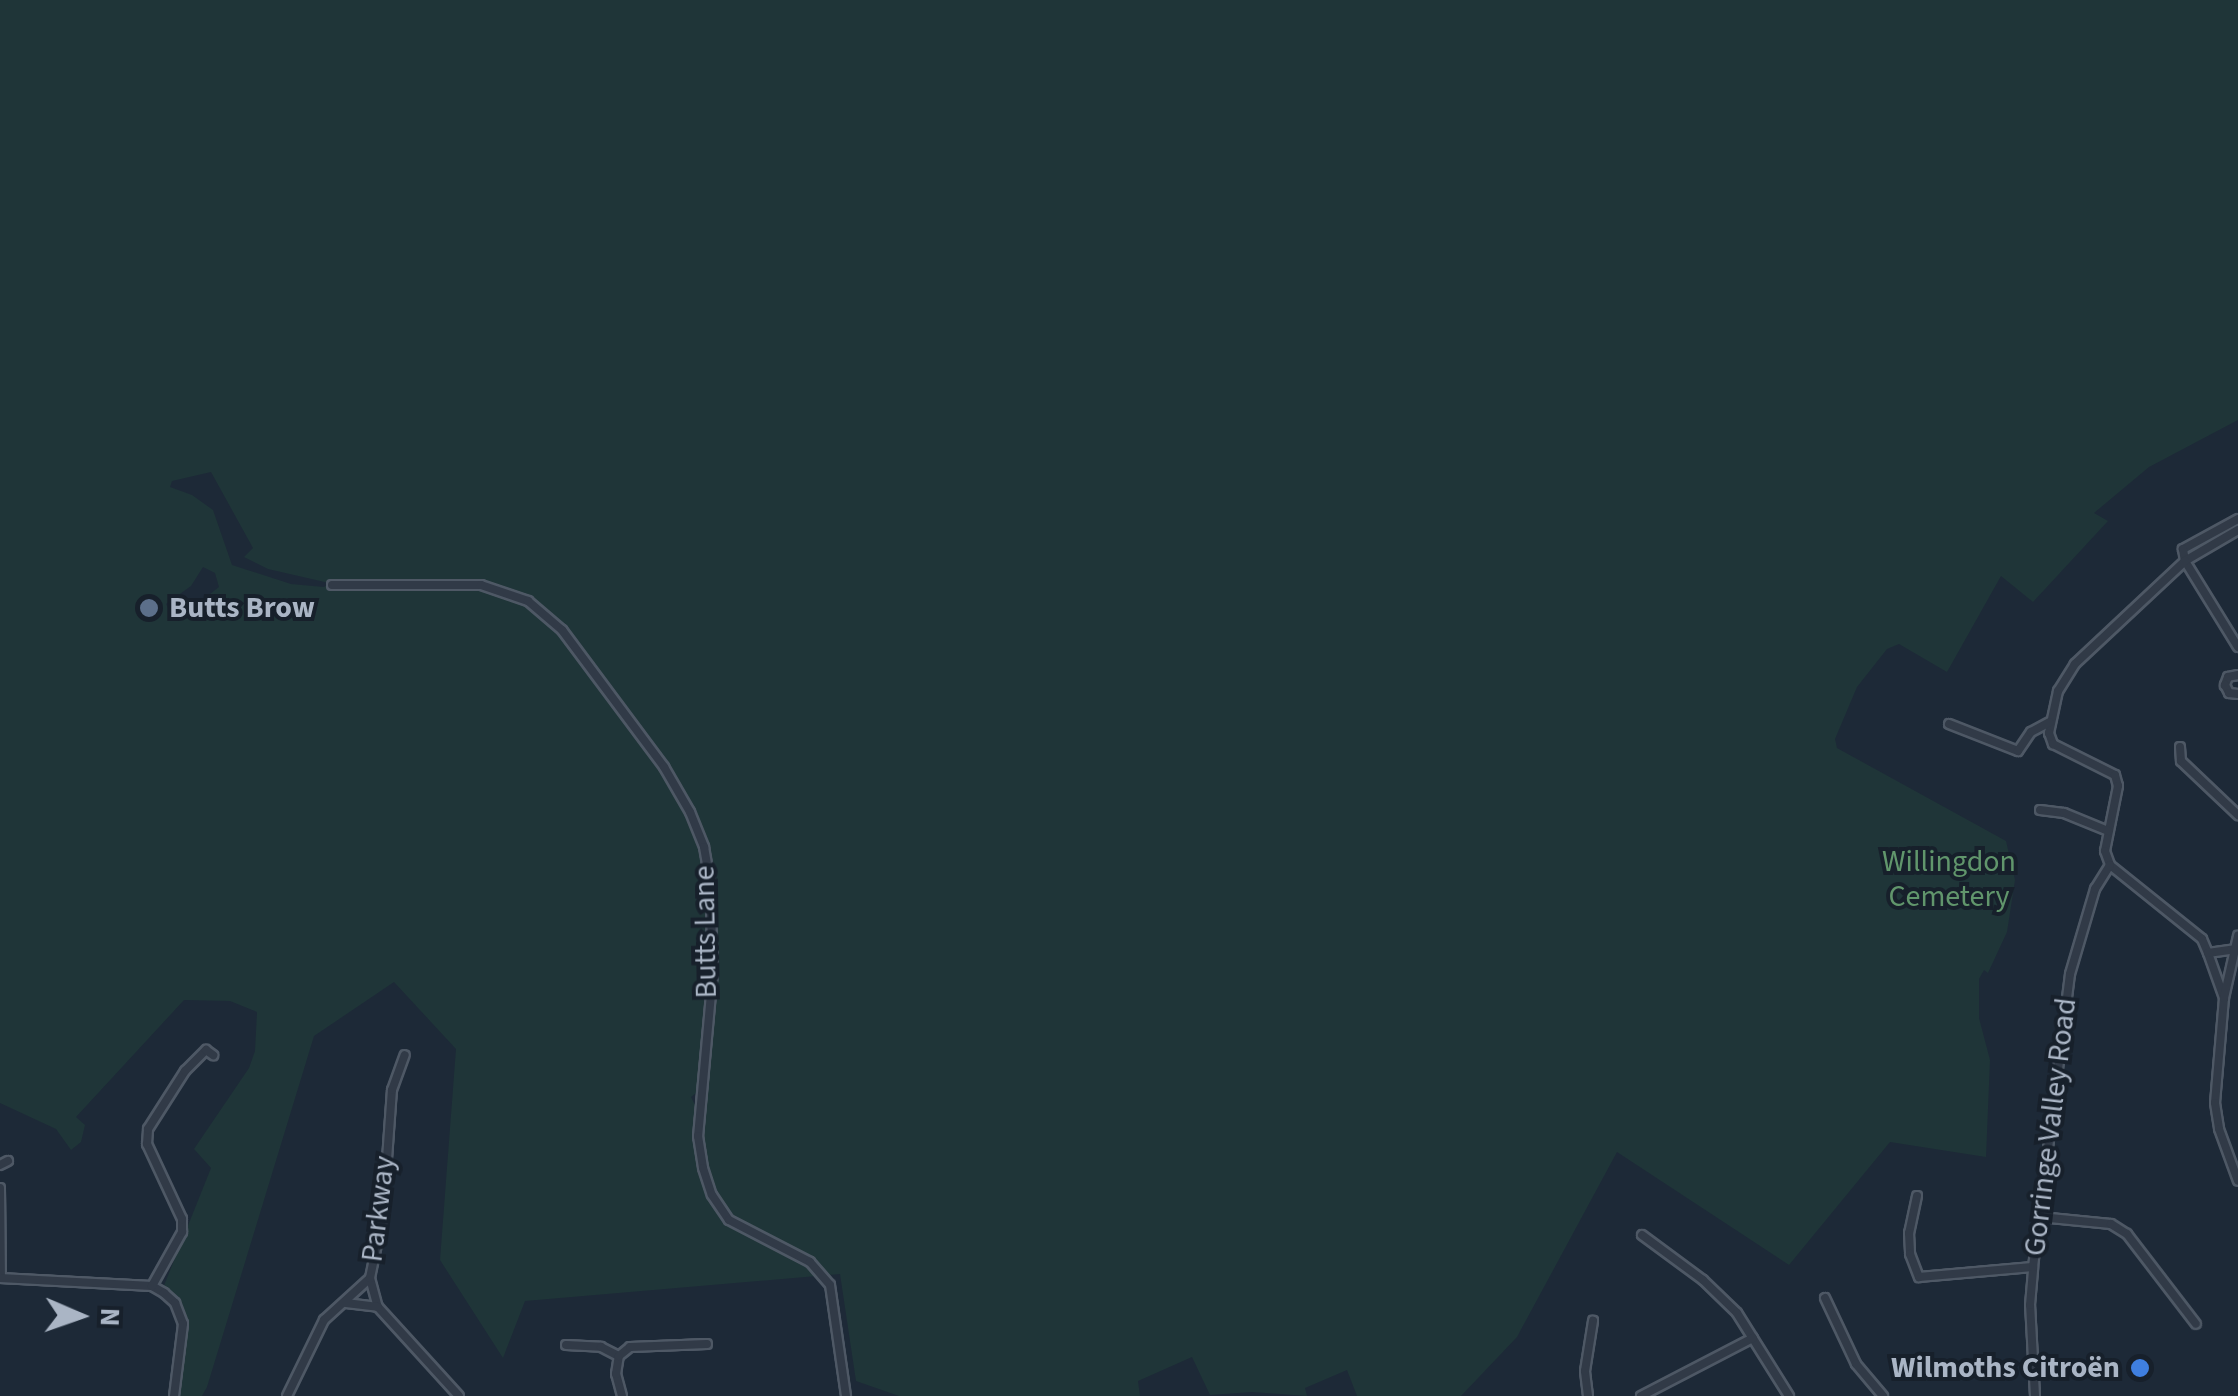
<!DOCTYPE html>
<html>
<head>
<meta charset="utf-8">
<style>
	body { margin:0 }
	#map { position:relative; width:2238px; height:1396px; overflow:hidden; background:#1d2937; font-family:"Source Sans 3",sans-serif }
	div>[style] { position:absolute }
	.green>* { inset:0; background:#1f3538 }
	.roads { filter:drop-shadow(2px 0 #4e5865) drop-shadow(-2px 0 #4e5865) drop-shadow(0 2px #4e5865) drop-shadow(0 -2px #4e5865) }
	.minor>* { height:8px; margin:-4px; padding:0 4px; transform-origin:4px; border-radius:4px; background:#313a47 }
	.dots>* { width:28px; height:28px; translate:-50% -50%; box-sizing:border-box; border:5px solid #17202b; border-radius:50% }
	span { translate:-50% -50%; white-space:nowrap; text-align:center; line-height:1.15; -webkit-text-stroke:8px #17202b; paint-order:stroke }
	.poi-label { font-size:30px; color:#aab5c5; font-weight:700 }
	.left { translate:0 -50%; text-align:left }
	.right { translate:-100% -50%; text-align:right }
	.park-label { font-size:30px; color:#61966c }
	.street-label { font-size:30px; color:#aab5c5 }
	.north { position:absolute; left:30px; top:1266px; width:100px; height:100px; -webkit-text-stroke:8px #17202b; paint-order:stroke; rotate:92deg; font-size:28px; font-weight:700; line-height:40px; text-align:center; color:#aab5c5 }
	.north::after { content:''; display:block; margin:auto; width:35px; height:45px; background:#aab5c5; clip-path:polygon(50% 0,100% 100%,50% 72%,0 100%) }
</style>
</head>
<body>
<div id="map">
	<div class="green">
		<div style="clip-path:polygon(evenodd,0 0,2238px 0,2238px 420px,2149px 467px,2094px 513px,2108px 521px,2033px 602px,2001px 576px,1947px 672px,1899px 644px,1887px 649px,1857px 687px,1835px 739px,1837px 748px,2006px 841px,2015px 880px,2007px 932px,1988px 973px,1984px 970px,1979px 979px,1979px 1018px,1990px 1060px,1986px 1157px,1890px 1142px,1789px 1265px,1617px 1152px,1517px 1337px,1461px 1396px,1357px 1396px,1347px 1370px,1305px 1388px,1307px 1396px,1252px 1392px,1210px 1395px,1192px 1357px,1138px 1381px,1140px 1396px,899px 1396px,856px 1381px,840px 1274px,525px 1301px,503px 1358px,440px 1260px,456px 1049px,394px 982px,314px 1036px,207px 1387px,202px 1396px,178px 1396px,180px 1314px,163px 1288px,211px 1168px,194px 1149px,249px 1068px,255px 1051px,257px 1012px,230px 1001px,184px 1000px,76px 1117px,85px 1125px,81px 1142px,71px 1150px,56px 1129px,0 1103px,0 0,211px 472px,253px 548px,244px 557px,268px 569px,329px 583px,324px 587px,291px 584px,232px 565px,213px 510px,192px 495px,170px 487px,172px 481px,211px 472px,0 0,203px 567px,215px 573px,219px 587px,192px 608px,172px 615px,166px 604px,191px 586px,203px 567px,0 0,710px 1022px,704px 1123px,691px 1097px,696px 1093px,710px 1022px)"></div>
	</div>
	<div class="roads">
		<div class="minor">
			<div style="left:2238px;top:519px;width:63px;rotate:151.4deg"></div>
			<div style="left:2183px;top:549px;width:12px;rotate:81deg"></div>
			<div style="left:2185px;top:561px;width:101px;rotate:58.4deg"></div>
			<div style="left:2238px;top:530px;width:61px;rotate:149.7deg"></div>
			<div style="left:2185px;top:561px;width:151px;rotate:136.9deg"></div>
			<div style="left:2075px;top:664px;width:32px;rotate:122deg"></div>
			<div style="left:2058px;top:691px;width:43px;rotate:102.1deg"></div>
			<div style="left:2049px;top:733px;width:12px;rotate:70deg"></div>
			<div style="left:2053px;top:744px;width:69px;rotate:26.6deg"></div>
			<div style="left:2115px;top:775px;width:11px;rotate:75deg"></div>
			<div style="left:2118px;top:786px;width:66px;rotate:101.3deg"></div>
			<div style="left:2105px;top:851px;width:15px;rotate:70deg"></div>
			<div style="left:2110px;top:865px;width:118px;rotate:38.8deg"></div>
			<div style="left:2202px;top:939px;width:15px;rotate:67deg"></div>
			<div style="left:2208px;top:953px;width:48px;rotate:70.4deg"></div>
			<div style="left:2224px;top:998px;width:105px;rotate:94.9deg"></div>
			<div style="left:2215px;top:1103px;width:26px;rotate:81deg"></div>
			<div style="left:2219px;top:1129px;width:55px;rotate:69.9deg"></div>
			<div style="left:332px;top:585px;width:149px"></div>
			<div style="left:481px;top:585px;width:50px;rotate:18.8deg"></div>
			<div style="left:528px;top:601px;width:45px;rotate:40.5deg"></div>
			<div style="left:562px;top:630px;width:171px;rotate:53.3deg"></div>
			<div style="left:664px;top:767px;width:52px;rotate:60deg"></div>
			<div style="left:690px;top:812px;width:38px;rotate:68deg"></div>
			<div style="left:704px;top:847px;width:36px;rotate:80deg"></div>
			<div style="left:710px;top:882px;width:90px;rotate:88.1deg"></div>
			<div style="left:713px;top:972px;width:165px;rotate:95.2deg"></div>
			<div style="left:698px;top:1136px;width:32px;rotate:81deg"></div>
			<div style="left:703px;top:1168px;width:28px;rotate:72deg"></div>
			<div style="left:712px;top:1195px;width:30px;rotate:56deg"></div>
			<div style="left:729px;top:1220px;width:91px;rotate:27.4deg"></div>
			<div style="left:810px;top:1262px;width:30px;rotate:49deg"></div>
			<div style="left:830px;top:1285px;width:112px;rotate:81.8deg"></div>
			<div style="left:2238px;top:675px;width:10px;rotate:169deg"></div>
			<div style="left:2228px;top:677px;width:9px;rotate:111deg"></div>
			<div style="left:2225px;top:685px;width:9px;rotate:63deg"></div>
			<div style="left:2229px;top:693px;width:9px;rotate:6deg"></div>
			<div style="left:1949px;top:724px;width:74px;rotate:21.4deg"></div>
			<div style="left:2018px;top:751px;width:23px;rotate:-56deg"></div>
			<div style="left:2031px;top:732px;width:21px;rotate:-28deg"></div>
			<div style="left:2180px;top:747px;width:14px;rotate:86deg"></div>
			<div style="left:2181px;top:761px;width:79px;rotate:43.5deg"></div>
			<div style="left:2040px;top:810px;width:24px;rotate:7deg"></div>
			<div style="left:2064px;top:813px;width:48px;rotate:22.2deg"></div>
			<div style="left:2208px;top:953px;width:27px;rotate:-8deg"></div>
			<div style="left:2224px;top:998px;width:64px;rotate:-77.3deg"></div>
			<div style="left:0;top:1165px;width:9px;rotate:-27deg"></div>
			<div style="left:0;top:1188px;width:90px;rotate:89.4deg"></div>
			<div style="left:1917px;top:1196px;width:38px;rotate:102deg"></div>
			<div style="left:1909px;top:1233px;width:21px;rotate:87deg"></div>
			<div style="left:1910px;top:1254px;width:25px;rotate:69deg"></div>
			<div style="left:1919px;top:1277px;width:114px;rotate:-5deg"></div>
			<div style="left:2040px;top:1217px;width:71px;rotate:5.6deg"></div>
			<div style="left:2111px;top:1224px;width:19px;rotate:32deg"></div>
			<div style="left:2127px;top:1234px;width:113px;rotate:52.5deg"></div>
			<div style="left:1642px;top:1235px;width:76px;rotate:36.4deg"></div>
			<div style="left:1703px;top:1280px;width:47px;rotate:44.1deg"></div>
			<div style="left:1737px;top:1313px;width:98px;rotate:57.9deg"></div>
			<div style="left:0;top:1278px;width:152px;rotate:3deg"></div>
			<div style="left:152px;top:1286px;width:14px;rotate:30deg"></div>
			<div style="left:164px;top:1293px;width:15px;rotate:42deg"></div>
			<div style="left:175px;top:1303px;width:22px;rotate:69deg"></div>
			<div style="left:183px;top:1324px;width:73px;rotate:97.1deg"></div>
			<div style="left:370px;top:1278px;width:30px;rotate:75deg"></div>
			<div style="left:378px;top:1307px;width:120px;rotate:47.7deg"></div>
			<div style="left:152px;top:1286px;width:62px;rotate:-60.9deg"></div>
			<div style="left:182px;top:1232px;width:13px;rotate:-90deg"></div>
			<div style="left:182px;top:1219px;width:83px;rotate:-115deg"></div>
			<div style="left:147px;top:1144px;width:15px;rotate:-86deg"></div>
			<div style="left:148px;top:1129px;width:69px;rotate:-57.5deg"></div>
			<div style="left:185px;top:1071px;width:30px;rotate:-45deg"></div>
			<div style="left:206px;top:1050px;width:9px;rotate:36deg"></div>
			<div style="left:1825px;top:1298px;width:73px;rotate:64.8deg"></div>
			<div style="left:1856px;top:1364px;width:42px;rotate:49.8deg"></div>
			<div style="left:346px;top:1303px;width:32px;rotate:7deg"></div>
			<div style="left:566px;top:1345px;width:35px;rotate:3deg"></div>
			<div style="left:601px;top:1347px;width:20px;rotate:27deg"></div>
			<div style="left:287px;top:1396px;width:85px;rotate:-64deg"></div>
			<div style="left:324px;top:1320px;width:62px;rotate:-42.4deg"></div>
			<div style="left:370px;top:1278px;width:64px;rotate:-78.3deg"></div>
			<div style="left:383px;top:1215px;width:125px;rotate:-85.9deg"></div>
			<div style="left:392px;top:1090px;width:37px;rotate:-70deg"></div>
			<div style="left:622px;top:1396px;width:23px;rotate:-105deg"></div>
			<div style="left:616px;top:1374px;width:18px;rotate:-81deg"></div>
			<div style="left:619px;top:1356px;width:14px;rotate:-39deg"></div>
			<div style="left:630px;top:1347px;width:77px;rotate:-2.2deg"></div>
			<div style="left:1588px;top:1396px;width:25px;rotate:-97deg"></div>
			<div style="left:1585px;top:1371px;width:51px;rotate:-80.9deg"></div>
			<div style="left:1641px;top:1396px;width:126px;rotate:-27.4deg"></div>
			<div style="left:2035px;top:1396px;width:91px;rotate:-93.1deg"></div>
			<div style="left:2030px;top:1305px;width:38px;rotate:-85deg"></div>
			<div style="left:2033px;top:1267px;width:295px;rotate:-82.8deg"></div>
			<div style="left:2070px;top:974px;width:89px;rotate:-73.6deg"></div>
			<div style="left:2095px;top:889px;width:28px;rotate:-58deg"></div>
		</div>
	</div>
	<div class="dots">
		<div style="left:149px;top:608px;background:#5c6f8a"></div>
		<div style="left:2140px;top:1368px;background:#3f7fe0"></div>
	</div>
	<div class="poi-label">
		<span class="left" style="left:169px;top:608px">Butts Brow</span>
		<span class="right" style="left:2120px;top:1368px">Wilmoths Citroën</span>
	</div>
	<div class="park-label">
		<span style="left:1949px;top:879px">Willingdon<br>Cemetery</span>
	</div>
	<div class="street-label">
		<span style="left:706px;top:932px;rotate:-91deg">Butts Lane</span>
		<span style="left:2051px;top:1127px;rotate:-83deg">Gorringe Valley Road</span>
		<span style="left:379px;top:1209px;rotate:-83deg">Parkway</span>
	</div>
	<div class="north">N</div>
</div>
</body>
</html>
